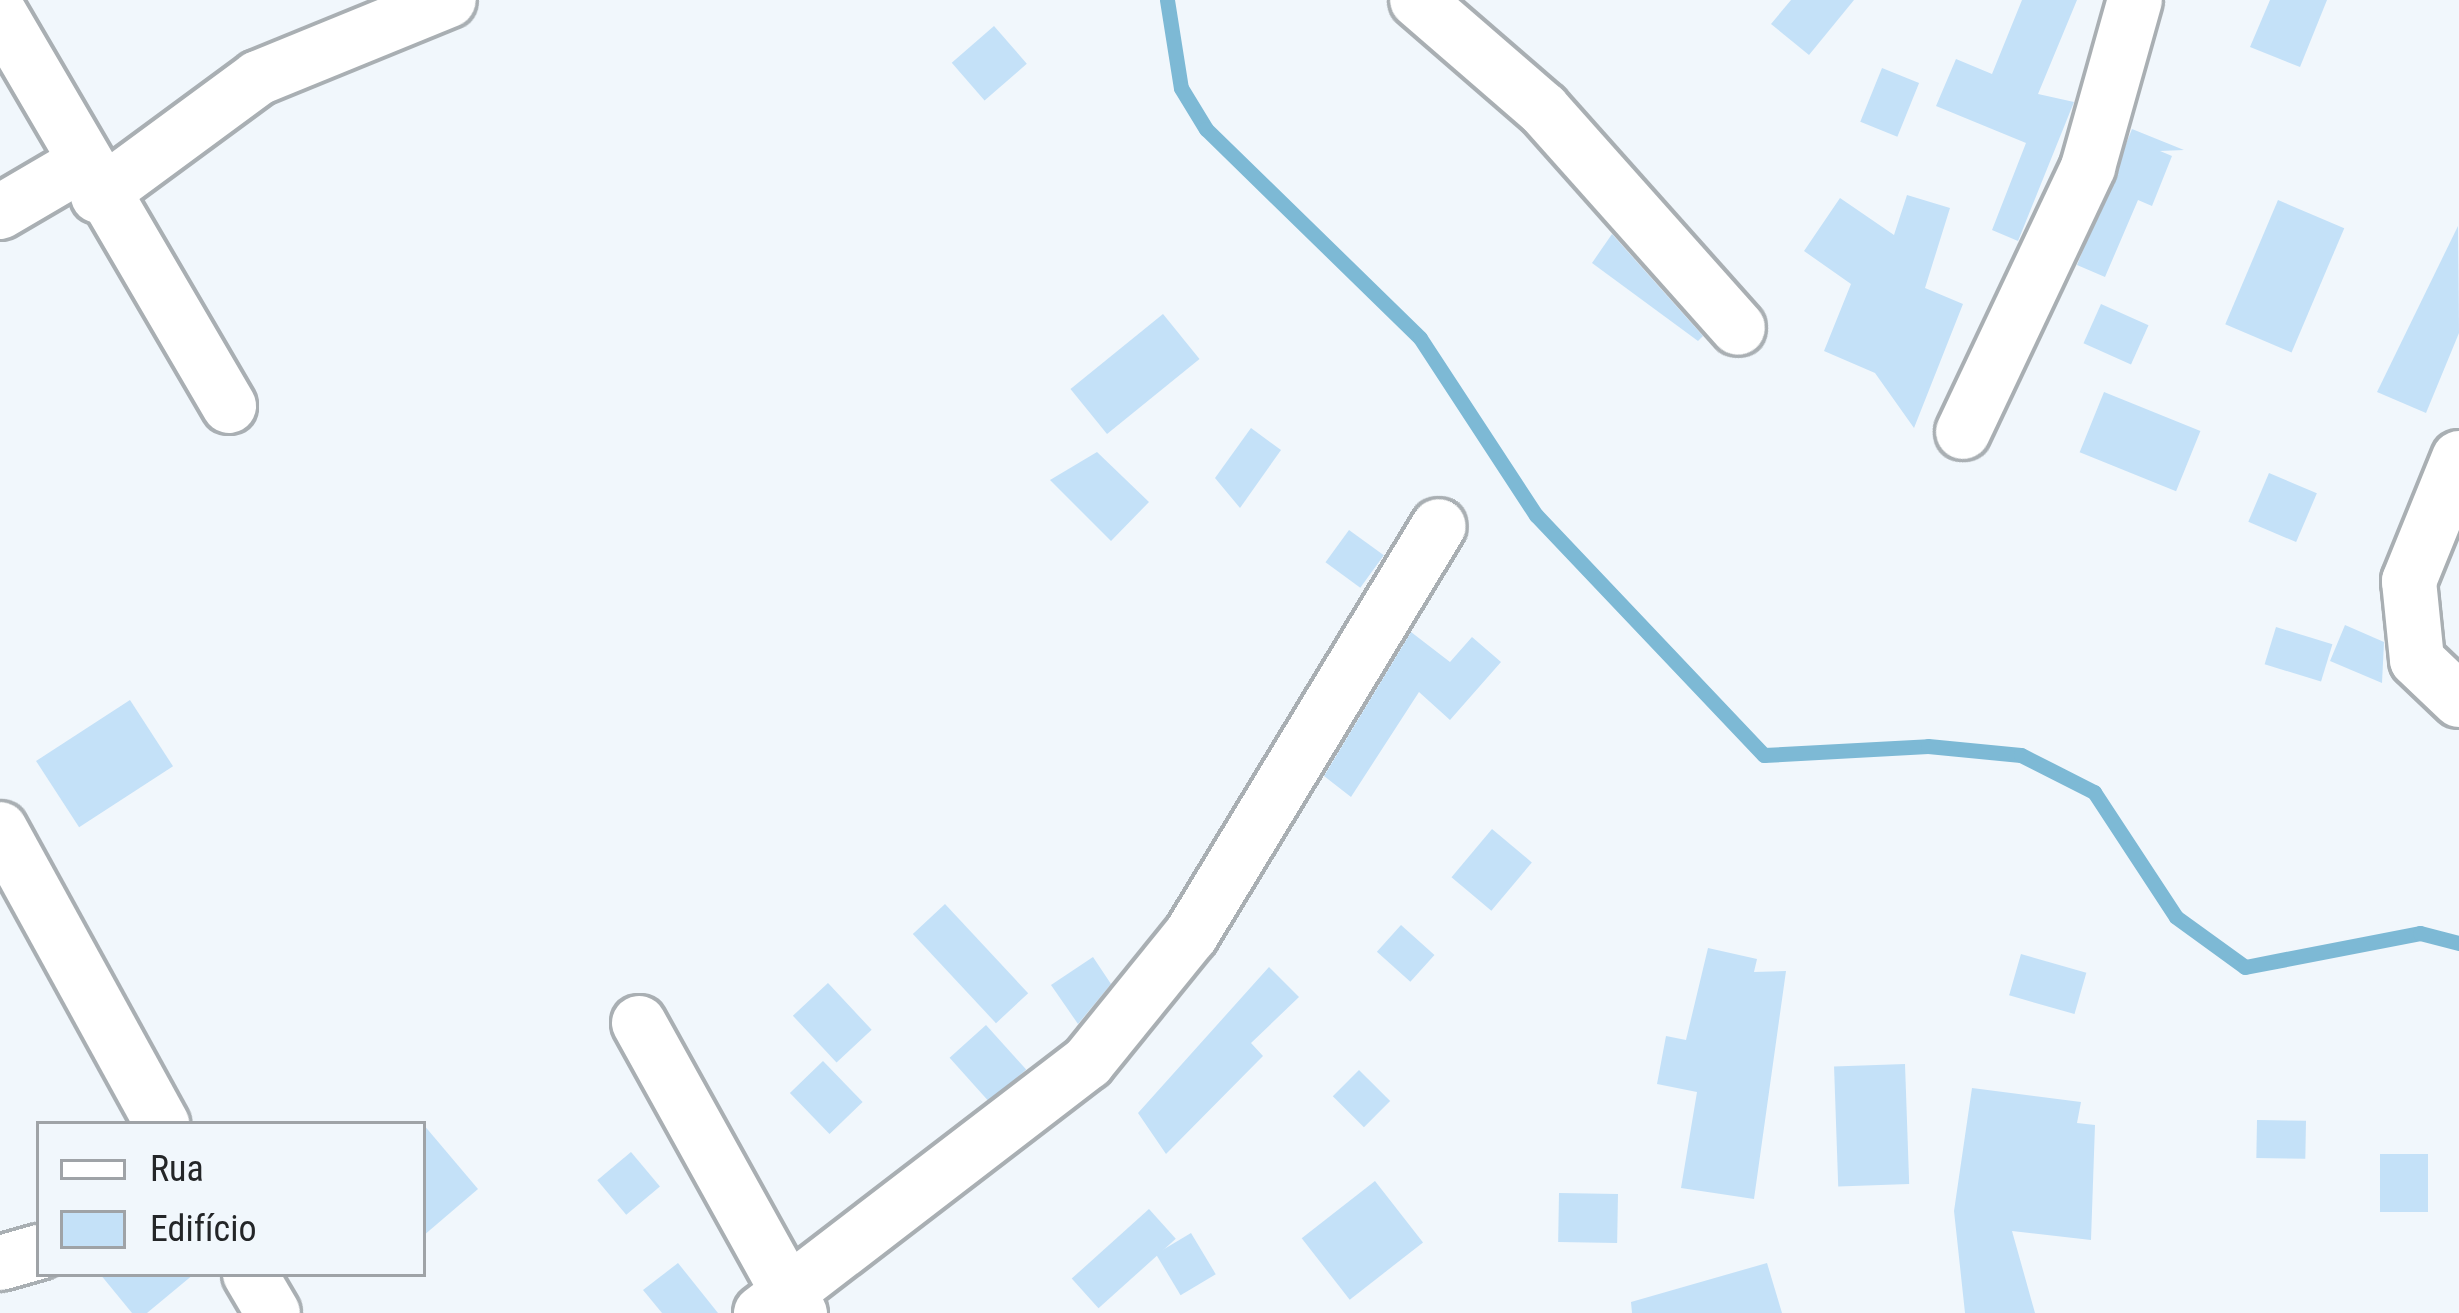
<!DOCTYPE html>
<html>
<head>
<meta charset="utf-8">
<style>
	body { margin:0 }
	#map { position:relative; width:2459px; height:1313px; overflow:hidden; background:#f1f7fc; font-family:"Roboto Condensed",sans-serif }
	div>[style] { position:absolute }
	.stream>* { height:15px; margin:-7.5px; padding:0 7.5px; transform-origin:7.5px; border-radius:7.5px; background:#7db9d5 }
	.building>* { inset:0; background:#c4e1f8; transform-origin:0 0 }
	.roads { filter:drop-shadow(3px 0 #a9afb3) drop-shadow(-3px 0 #a9afb3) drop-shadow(0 3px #a9afb3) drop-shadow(0 -3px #a9afb3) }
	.minor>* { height:54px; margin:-27px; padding:0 27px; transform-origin:27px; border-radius:27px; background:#fff }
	span { translate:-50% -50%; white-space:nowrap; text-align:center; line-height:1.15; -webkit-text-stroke:10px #f1f7fc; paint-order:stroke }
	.legend { position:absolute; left:36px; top:1121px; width:390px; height:156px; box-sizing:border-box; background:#f1f7fc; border:3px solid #9fa3a7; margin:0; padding:15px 21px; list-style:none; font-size:36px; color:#242628 }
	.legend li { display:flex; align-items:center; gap:24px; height:60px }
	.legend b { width:60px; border:3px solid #9fa3a7 }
</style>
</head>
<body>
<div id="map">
	<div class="stream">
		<div style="left:1167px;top:0;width:89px;rotate:81deg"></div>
		<div style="left:1181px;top:88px;width:48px;rotate:58.6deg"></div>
		<div style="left:1206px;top:129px;width:299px;rotate:44.3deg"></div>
		<div style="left:1420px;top:338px;width:212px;rotate:56.8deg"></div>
		<div style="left:1536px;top:515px;width:331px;rotate:46.5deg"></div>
		<div style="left:1764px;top:755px;width:164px;rotate:-3.1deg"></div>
		<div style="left:1928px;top:746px;width:93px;rotate:5.5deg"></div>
		<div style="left:2021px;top:755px;width:82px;rotate:26.9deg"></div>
		<div style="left:2094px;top:792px;width:149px;rotate:56.7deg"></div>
		<div style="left:2176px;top:917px;width:85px;rotate:35.9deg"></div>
		<div style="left:2245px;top:967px;width:178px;rotate:-11deg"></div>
		<div style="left:2420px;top:933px;width:40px;rotate:14.4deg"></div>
	</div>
	<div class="building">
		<div style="clip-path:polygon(1791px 0,1854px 0,1809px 55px,1771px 24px)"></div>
		<div style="clip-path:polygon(2022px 0,2077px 0,2038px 94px,2074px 102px,2018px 241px,1992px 230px,2026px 143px,1936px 106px,1956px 59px,1992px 74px)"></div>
		<div style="clip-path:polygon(2270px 0,2327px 0,2300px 67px,2250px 47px)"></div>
		<div style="left:994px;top:26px;width:50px;height:56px;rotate:49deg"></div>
		<div style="left:1882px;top:68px;width:40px;height:58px;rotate:22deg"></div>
		<div style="clip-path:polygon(2132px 129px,2184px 150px,2160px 151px,2172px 156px,2152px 206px,2138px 200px,2105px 277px,2077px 265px)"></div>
		<div style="clip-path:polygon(1907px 195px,1950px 208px,1925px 288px,1963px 304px,1914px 428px,1875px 373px,1824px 351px,1851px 284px,1804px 251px,1840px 198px,1894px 235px)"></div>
		<div style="left:2278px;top:200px;width:72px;height:135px;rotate:23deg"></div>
		<div style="clip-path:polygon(2458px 226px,2459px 333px,2426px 413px,2377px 392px)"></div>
		<div style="clip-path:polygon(1612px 234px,1703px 336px,1698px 341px,1592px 263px)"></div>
		<div style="left:2101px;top:304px;width:52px;height:43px;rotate:24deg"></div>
		<div style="left:1163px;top:314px;width:58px;height:119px;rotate:51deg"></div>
		<div style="left:2104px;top:392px;width:104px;height:65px;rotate:22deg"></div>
		<div style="clip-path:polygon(1251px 428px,1281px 450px,1240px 508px,1215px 478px)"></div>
		<div style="clip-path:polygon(1097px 452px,1149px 502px,1111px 541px,1050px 480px)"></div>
		<div style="left:2269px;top:473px;width:52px;height:53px;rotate:23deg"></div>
		<div style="left:1349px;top:530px;width:43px;height:40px;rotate:36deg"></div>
		<div style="clip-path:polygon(2345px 625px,2384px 642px,2382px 683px,2330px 661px)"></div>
		<div style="left:2276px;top:627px;width:59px;height:39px;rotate:17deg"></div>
		<div style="clip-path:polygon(1411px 632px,1450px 662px,1472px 637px,1501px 662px,1450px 720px,1419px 692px,1351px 797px,1324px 776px)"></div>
		<div style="left:130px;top:700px;width:79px;height:112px;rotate:57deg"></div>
		<div style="left:1492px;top:829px;width:52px;height:63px;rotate:40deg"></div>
		<div style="left:945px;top:904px;width:122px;height:44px;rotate:47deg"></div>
		<div style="left:1401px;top:925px;width:45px;height:36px;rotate:42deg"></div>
		<div style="clip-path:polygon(1708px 948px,1757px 959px,1754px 972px,1786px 971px,1754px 1199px,1681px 1188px,1697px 1092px,1657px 1084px,1666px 1036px,1686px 1040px)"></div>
		<div style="left:2021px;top:954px;width:68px;height:43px;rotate:16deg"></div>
		<div style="clip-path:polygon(1093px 957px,1111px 984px,1078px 1024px,1051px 985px)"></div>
		<div style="clip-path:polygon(1269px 967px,1299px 997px,1251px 1043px,1263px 1056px,1166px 1154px,1138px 1113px)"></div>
		<div style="left:828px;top:983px;width:64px;height:48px;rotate:47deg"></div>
		<div style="left:986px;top:1025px;width:60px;height:49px;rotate:48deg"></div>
		<div style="left:823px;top:1061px;width:57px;height:46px;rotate:46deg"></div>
		<div style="left:1905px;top:1064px;width:120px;height:71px;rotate:88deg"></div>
		<div style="left:1359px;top:1070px;width:44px;height:37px;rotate:45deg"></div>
		<div style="clip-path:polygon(1972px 1088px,2081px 1102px,2077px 1123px,2095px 1125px,2091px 1240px,2012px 1231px,2035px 1313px,1965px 1313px,1954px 1211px)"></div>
		<div style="left:2257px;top:1120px;width:49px;height:38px;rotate:1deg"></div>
		<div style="clip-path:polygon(423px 1124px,478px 1189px,423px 1236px)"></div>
		<div style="left:631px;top:1152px;width:45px;height:44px;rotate:50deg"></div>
		<div style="left:2380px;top:1154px;width:48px;height:58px"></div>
		<div style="left:1375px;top:1181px;width:78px;height:93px;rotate:52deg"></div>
		<div style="left:1559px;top:1193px;width:59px;height:49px;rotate:1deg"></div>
		<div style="left:1149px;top:1209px;width:40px;height:104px;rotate:48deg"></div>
		<div style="left:1191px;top:1233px;width:48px;height:41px;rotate:59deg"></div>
		<div style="clip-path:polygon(678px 1263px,718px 1313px,662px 1313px,643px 1290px)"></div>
		<div style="clip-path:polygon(1767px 1263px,1782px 1313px,1632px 1313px,1631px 1302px)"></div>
		<div style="clip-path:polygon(100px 1274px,194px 1274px,147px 1313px,132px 1313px)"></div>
	</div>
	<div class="roads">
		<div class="minor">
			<div style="left:1417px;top:0;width:167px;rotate:40.9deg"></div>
			<div style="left:1543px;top:109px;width:293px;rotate:48.3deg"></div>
			<div style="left:0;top:14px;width:454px;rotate:59.7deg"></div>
			<div style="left:98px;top:196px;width:199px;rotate:-36.4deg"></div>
			<div style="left:258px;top:78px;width:206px;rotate:-22.2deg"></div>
			<div style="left:0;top:212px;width:93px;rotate:-30.4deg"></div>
			<div style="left:1963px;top:432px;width:293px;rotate:-64.7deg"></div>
			<div style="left:2088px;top:167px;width:173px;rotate:-74.3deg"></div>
			<div style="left:2459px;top:458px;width:133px;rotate:112.1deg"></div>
			<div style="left:2409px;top:581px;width:79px;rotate:84.2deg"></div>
			<div style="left:2417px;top:660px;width:58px;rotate:43.6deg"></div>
			<div style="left:0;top:829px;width:337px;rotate:61.2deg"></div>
			<div style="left:639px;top:1023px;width:332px;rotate:61deg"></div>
			<div style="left:0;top:1263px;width:41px;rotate:-15.8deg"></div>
			<div style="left:250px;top:1274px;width:45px;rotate:59.5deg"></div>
			<div style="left:761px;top:1313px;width:412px;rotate:-37.5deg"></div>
			<div style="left:1088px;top:1062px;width:164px;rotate:-51deg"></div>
			<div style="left:1191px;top:935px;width:478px;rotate:-58.8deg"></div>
		</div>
	</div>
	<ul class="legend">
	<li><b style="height:15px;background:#fff"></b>Rua</li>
	<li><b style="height:33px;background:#c4e1f8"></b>Edifício</li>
	</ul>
</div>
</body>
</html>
